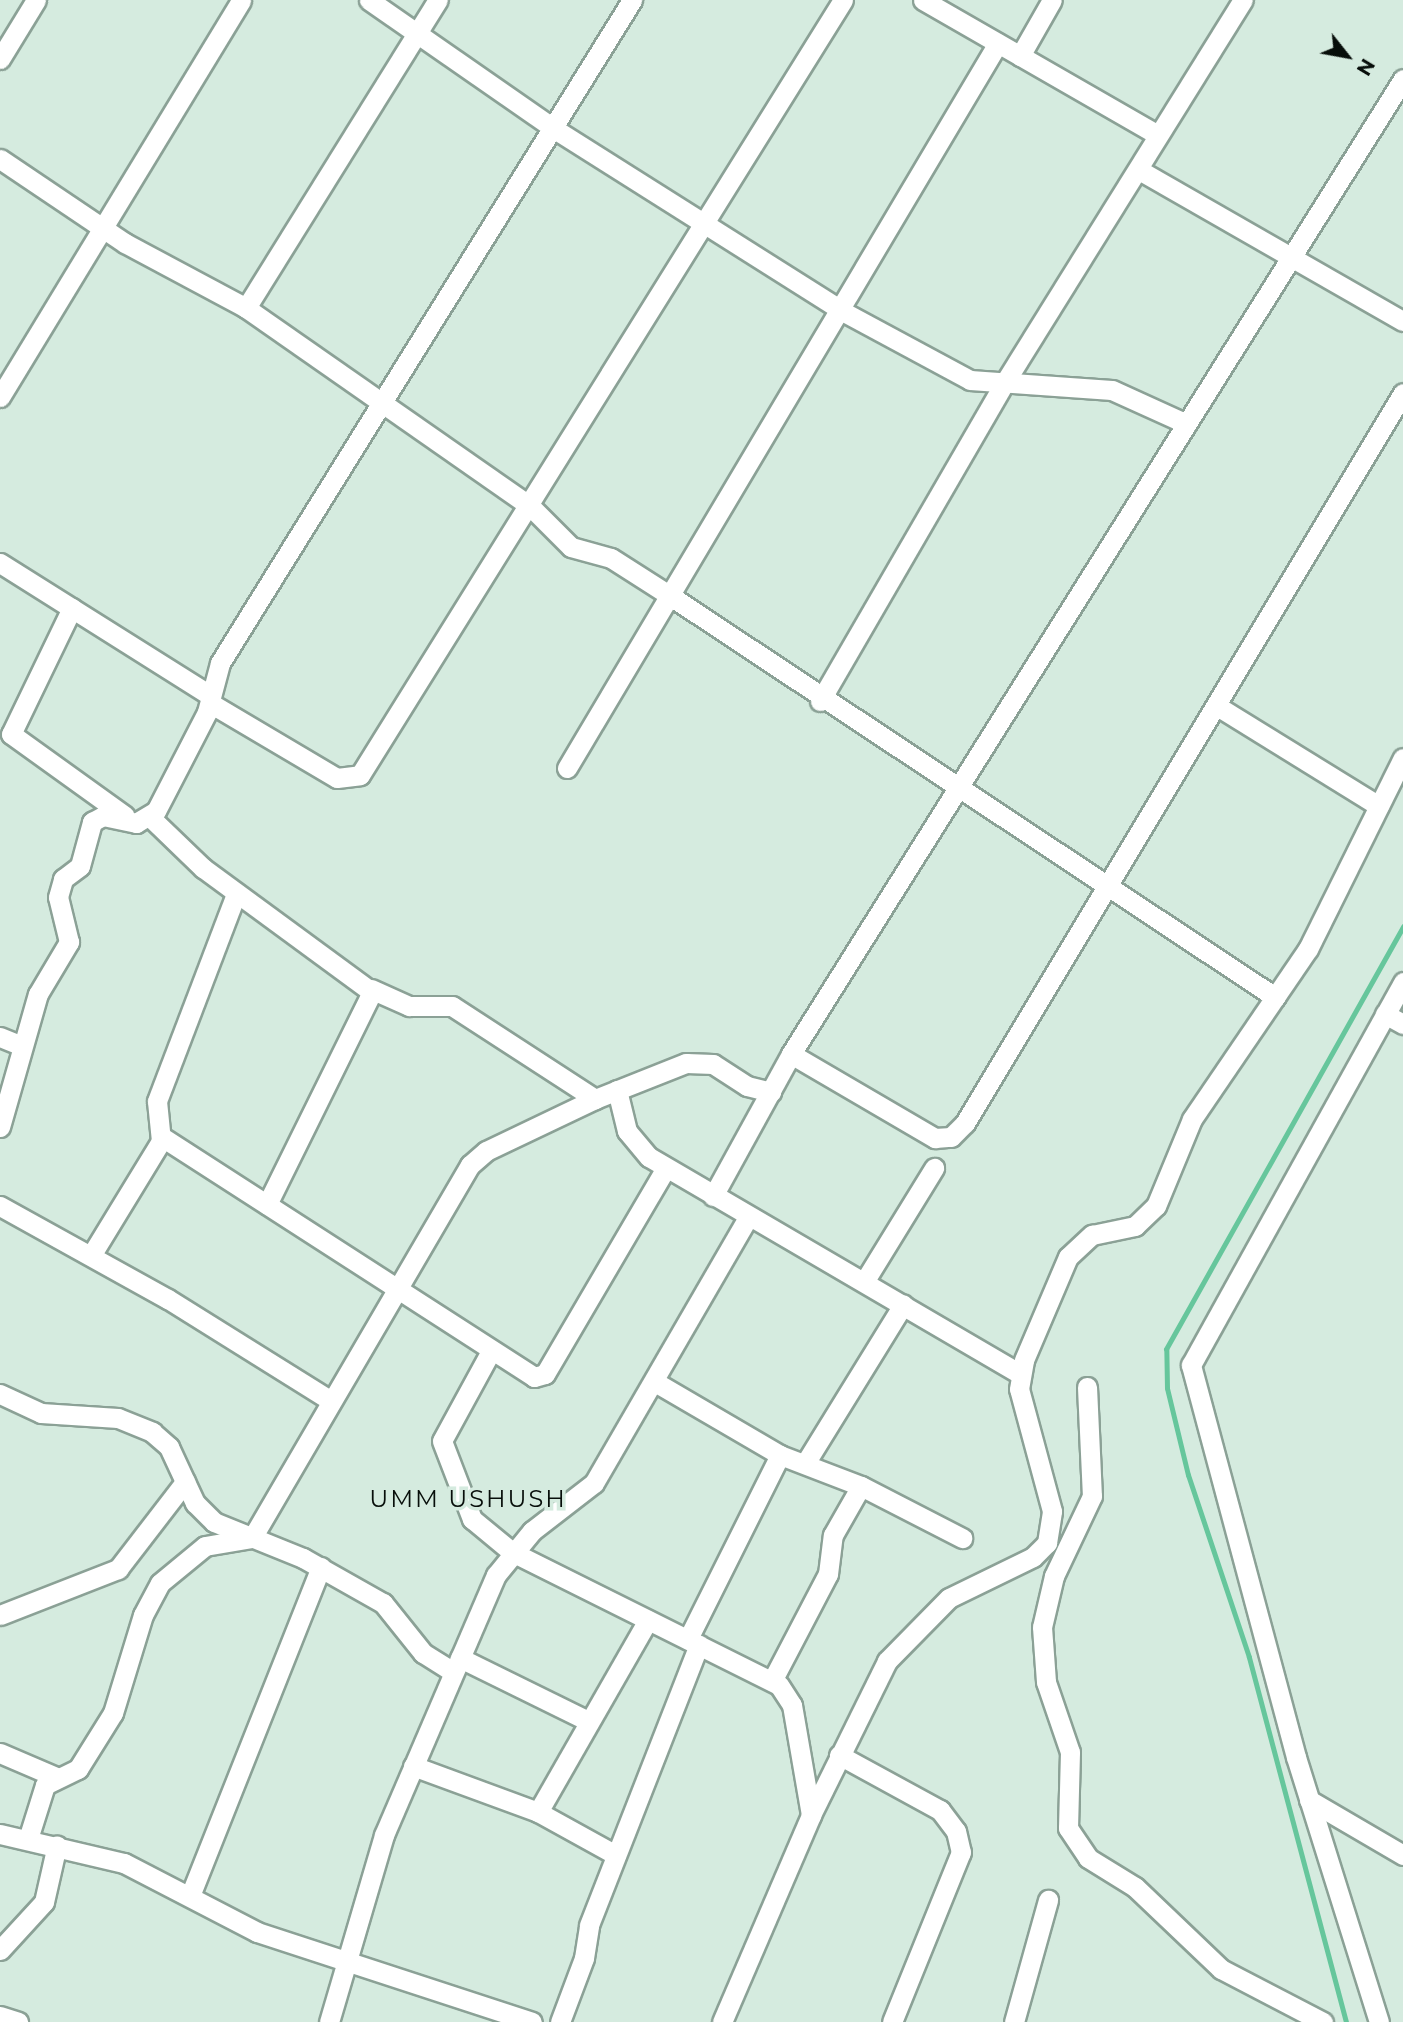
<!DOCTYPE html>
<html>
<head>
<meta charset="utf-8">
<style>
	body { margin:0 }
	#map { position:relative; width:1403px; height:2022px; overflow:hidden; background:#d5ebdf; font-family:Montserrat,sans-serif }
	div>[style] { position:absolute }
	.stream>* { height:5px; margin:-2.5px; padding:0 2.5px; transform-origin:2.5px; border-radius:2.5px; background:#66c69c }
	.roads { filter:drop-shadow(2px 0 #8ba196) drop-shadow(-2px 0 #8ba196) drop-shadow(0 2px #8ba196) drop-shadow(0 -2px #8ba196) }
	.minor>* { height:19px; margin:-9.5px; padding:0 9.5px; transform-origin:9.5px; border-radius:9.5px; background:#fff }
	span { translate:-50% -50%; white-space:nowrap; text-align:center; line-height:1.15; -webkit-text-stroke:7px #d5ebdf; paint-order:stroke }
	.quarter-label { font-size:24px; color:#070e0a; letter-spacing:2px }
	.north { position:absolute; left:1312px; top:21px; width:70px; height:70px; -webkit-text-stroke:5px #d5ebdf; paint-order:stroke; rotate:121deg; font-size:19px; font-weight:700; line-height:28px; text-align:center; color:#070e0a }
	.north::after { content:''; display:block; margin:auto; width:24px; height:32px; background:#070e0a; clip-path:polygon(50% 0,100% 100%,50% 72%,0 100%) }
</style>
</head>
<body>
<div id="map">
	<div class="stream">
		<div style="left:1346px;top:2022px;width:378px;rotate:-104.9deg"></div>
		<div style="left:1249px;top:1657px;width:192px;rotate:-108.5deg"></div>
		<div style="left:1188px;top:1475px;width:89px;rotate:-103.6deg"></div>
		<div style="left:1167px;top:1388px;width:39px;rotate:-91deg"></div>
		<div style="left:1166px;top:1349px;width:485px;rotate:-60.7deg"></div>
	</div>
	<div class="roads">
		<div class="minor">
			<div style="left:369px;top:0;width:224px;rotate:34.8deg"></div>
			<div style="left:553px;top:128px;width:342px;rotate:32.3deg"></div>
			<div style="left:842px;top:311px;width:145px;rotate:28.3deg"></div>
			<div style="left:970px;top:380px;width:142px;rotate:4deg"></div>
			<div style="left:1112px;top:390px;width:82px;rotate:24.4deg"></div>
			<div style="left:923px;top:0;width:271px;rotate:29.9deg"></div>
			<div style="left:1020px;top:56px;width:64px;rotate:-60.3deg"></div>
			<div style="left:0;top:59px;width:69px;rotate:-58.6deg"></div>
			<div style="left:0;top:159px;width:151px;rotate:33.9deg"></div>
			<div style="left:125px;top:243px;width:137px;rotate:28.2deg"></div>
			<div style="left:246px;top:308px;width:346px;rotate:34.9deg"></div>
			<div style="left:530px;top:506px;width:58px;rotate:45deg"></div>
			<div style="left:571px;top:547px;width:41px;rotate:15.4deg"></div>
			<div style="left:611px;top:558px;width:72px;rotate:32.6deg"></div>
			<div style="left:672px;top:597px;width:724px;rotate:33.56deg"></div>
			<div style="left:1139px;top:170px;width:304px;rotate:29.8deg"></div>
			<div style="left:246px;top:308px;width:363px;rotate:-58.1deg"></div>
			<div style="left:0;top:397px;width:464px;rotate:-58.7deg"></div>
			<div style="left:0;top:563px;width:248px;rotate:32.2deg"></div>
			<div style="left:72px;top:608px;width:140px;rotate:115.8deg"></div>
			<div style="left:11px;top:734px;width:140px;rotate:35.7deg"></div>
			<div style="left:820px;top:701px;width:369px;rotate:-59.9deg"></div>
			<div style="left:1005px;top:382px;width:450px;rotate:-58.1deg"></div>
			<div style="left:210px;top:703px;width:147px;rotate:30.6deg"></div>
			<div style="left:337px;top:778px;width:23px;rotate:-7deg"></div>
			<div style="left:360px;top:775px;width:913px;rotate:-58.07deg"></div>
			<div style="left:1217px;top:706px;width:190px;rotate:31.7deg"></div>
			<div style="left:567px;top:768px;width:843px;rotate:-59.27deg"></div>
			<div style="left:150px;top:817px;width:74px;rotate:43.9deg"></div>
			<div style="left:203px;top:868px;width:210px;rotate:36.3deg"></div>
			<div style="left:372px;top:992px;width:237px;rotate:116.3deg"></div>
			<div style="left:371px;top:989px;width:42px;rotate:24.1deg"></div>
			<div style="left:409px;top:1006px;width:43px"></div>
			<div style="left:452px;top:1006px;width:171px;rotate:33deg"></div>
			<div style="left:1385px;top:1014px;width:21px;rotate:29deg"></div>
			<div style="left:0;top:1037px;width:22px;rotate:22deg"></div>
			<div style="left:791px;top:1054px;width:167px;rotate:30.3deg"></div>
			<div style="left:935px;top:1138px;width:16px;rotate:-4deg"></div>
			<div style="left:951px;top:1137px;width:20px;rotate:-45deg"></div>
			<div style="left:965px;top:1123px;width:851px;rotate:-59.04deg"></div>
			<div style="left:617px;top:1090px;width:42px;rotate:76.3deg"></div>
			<div style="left:627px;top:1131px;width:34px;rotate:50deg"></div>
			<div style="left:649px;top:1157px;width:430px;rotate:30.3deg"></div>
			<div style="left:0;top:1127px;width:138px;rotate:-74.1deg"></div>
			<div style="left:38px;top:994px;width:61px;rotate:-59.2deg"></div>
			<div style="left:69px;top:942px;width:46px;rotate:-103.7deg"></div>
			<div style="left:58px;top:897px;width:19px;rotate:-74deg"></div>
			<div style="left:63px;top:879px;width:21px;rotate:-37deg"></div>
			<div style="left:80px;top:866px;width:46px;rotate:-74.7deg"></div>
			<div style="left:92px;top:822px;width:13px;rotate:-29deg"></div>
			<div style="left:103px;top:816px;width:34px;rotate:12deg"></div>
			<div style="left:136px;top:823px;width:23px;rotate:-31deg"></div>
			<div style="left:156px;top:811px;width:111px;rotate:-62.7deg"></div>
			<div style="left:207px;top:712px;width:51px;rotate:-75.1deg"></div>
			<div style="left:220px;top:663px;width:781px;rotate:-58.14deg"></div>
			<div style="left:162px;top:1137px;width:443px;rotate:32.8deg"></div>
			<div style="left:534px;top:1377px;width:11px;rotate:-15deg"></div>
			<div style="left:545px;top:1374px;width:239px;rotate:-59.6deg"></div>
			<div style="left:713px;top:1196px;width:162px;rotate:-61.2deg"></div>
			<div style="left:791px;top:1054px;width:1151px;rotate:-57.88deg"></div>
			<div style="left:0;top:1206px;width:192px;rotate:29deg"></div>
			<div style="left:168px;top:1299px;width:192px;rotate:32deg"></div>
			<div style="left:92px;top:1254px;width:132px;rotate:-58.6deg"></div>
			<div style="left:161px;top:1141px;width:40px;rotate:-95.7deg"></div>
			<div style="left:157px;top:1101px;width:222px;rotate:-69.1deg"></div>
			<div style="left:864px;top:1282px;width:134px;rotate:-58.4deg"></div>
			<div style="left:491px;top:1351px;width:102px;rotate:118.6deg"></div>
			<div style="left:442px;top:1441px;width:84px;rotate:69deg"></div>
			<div style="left:472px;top:1519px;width:52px;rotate:39.5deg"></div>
			<div style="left:512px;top:1552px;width:298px;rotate:26.5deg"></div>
			<div style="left:779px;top:1685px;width:24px;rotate:57deg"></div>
			<div style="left:792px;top:1705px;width:112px;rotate:80.2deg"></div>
			<div style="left:655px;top:1382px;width:145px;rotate:30.3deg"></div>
			<div style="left:780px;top:1455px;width:206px;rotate:116.6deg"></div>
			<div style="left:1087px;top:1387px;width:109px;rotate:87.4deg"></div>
			<div style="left:1092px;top:1496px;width:89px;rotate:115.4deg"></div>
			<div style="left:1054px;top:1576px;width:52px;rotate:103.2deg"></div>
			<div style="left:1042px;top:1627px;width:55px;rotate:85.8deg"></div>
			<div style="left:1046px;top:1682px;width:74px;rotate:71.1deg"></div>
			<div style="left:1070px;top:1752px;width:76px;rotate:91.5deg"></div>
			<div style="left:1068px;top:1828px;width:36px;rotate:56deg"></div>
			<div style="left:1088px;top:1858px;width:55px;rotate:31.7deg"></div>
			<div style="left:1135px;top:1887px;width:119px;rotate:43.6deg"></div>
			<div style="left:1221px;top:1969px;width:115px;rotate:27.5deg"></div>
			<div style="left:0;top:1394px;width:45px;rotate:24.9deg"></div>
			<div style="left:41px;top:1413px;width:77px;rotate:3.7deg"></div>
			<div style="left:118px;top:1418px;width:37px;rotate:22deg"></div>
			<div style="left:152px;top:1432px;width:23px;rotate:41deg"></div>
			<div style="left:169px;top:1447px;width:62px;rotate:65.1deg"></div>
			<div style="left:195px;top:1503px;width:27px;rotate:45deg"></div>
			<div style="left:214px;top:1522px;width:96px;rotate:22deg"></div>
			<div style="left:303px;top:1558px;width:92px;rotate:29.4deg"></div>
			<div style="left:383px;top:1603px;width:64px;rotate:51.3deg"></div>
			<div style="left:423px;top:1653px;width:36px;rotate:32deg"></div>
			<div style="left:780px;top:1455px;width:87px;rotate:20.9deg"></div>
			<div style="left:861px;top:1486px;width:114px;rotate:27.2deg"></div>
			<div style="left:806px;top:1462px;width:185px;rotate:-58.3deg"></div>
			<div style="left:0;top:1615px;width:127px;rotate:-21.3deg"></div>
			<div style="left:118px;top:1569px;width:110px;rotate:-52.4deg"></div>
			<div style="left:460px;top:1658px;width:143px;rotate:26.2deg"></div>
			<div style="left:772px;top:1681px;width:121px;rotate:-62.4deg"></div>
			<div style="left:828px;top:1574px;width:39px;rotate:-83deg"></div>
			<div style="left:833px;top:1535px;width:56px;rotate:-60.3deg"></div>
			<div style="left:0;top:1753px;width:61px;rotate:23.2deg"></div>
			<div style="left:839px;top:1755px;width:115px;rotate:28.6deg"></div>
			<div style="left:940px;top:1810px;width:26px;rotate:53deg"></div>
			<div style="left:956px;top:1831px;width:22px;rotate:77deg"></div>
			<div style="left:961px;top:1852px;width:183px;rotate:112.1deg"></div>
			<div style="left:413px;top:1766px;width:133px;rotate:20.2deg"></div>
			<div style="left:538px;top:1812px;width:89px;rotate:28.9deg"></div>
			<div style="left:1309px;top:1800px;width:109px;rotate:30.3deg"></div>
			<div style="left:538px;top:1812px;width:221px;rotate:-60.2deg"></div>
			<div style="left:0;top:1834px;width:127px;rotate:13.2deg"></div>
			<div style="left:124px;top:1863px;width:150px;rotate:27.4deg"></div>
			<div style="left:257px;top:1932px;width:289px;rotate:18.1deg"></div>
			<div style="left:28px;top:1839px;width:57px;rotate:-72.5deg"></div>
			<div style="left:45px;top:1785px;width:37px;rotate:-26deg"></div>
			<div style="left:78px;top:1769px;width:66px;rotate:-58deg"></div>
			<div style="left:113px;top:1713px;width:102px;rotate:-73deg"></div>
			<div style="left:143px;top:1615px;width:36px;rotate:-62deg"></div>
			<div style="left:160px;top:1583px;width:58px;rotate:-39.4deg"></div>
			<div style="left:205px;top:1546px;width:48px;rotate:-9.7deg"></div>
			<div style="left:252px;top:1538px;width:432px;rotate:-59.7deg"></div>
			<div style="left:470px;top:1165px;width:21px;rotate:-41deg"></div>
			<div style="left:486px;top:1151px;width:121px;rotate:-25.5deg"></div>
			<div style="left:595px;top:1099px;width:98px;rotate:-21.6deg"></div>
			<div style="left:686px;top:1063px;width:27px;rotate:2deg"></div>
			<div style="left:713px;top:1064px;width:40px;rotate:32.9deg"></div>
			<div style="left:747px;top:1086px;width:25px;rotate:14deg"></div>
			<div style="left:190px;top:1896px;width:354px;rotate:-68.3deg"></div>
			<div style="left:0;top:1950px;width:65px;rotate:-47.5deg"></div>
			<div style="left:44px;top:1902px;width:58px;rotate:-77.2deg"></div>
			<div style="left:0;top:2016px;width:19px;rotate:18deg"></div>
			<div style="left:329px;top:2022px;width:195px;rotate:-73.6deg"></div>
			<div style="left:384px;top:1835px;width:283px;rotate:-66.7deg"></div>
			<div style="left:496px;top:1575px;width:57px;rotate:-50.7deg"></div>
			<div style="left:532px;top:1531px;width:78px;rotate:-37.7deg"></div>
			<div style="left:594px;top:1483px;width:307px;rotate:-59.9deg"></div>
			<div style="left:560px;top:2022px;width:68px;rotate:-69.4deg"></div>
			<div style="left:584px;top:1958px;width:33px;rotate:-81deg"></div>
			<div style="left:589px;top:1925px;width:301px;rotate:-68.6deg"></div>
			<div style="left:722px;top:2022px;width:225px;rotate:-66.7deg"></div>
			<div style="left:811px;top:1815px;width:172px;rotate:-63.7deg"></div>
			<div style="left:887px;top:1661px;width:88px;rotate:-45.5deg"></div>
			<div style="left:949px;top:1598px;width:93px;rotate:-26deg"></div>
			<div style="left:1033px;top:1557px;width:20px;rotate:-45deg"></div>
			<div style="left:1047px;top:1543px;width:32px;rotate:-81deg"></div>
			<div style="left:1052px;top:1511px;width:126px;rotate:-105.1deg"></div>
			<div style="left:1019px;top:1389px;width:29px;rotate:-80deg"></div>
			<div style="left:1024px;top:1360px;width:112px;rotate:-66.9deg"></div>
			<div style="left:1068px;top:1257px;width:33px;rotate:-43deg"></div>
			<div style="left:1092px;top:1235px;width:44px;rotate:-11.8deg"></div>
			<div style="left:1135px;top:1226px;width:29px;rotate:-44deg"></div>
			<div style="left:1156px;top:1206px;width:94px;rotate:-67.5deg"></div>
			<div style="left:1192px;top:1119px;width:206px;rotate:-55.7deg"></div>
			<div style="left:1308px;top:949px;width:213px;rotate:-63.6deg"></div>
			<div style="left:1014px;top:2022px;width:127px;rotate:-74.4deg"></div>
			<div style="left:1379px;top:2022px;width:278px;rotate:-107.4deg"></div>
			<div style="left:1296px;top:1757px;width:406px;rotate:-105deg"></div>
			<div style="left:1191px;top:1365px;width:438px;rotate:-61deg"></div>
		</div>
	</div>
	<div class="quarter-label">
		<span style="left:468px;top:1499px">UMM USHUSH</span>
	</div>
	<div class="north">N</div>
</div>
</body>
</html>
